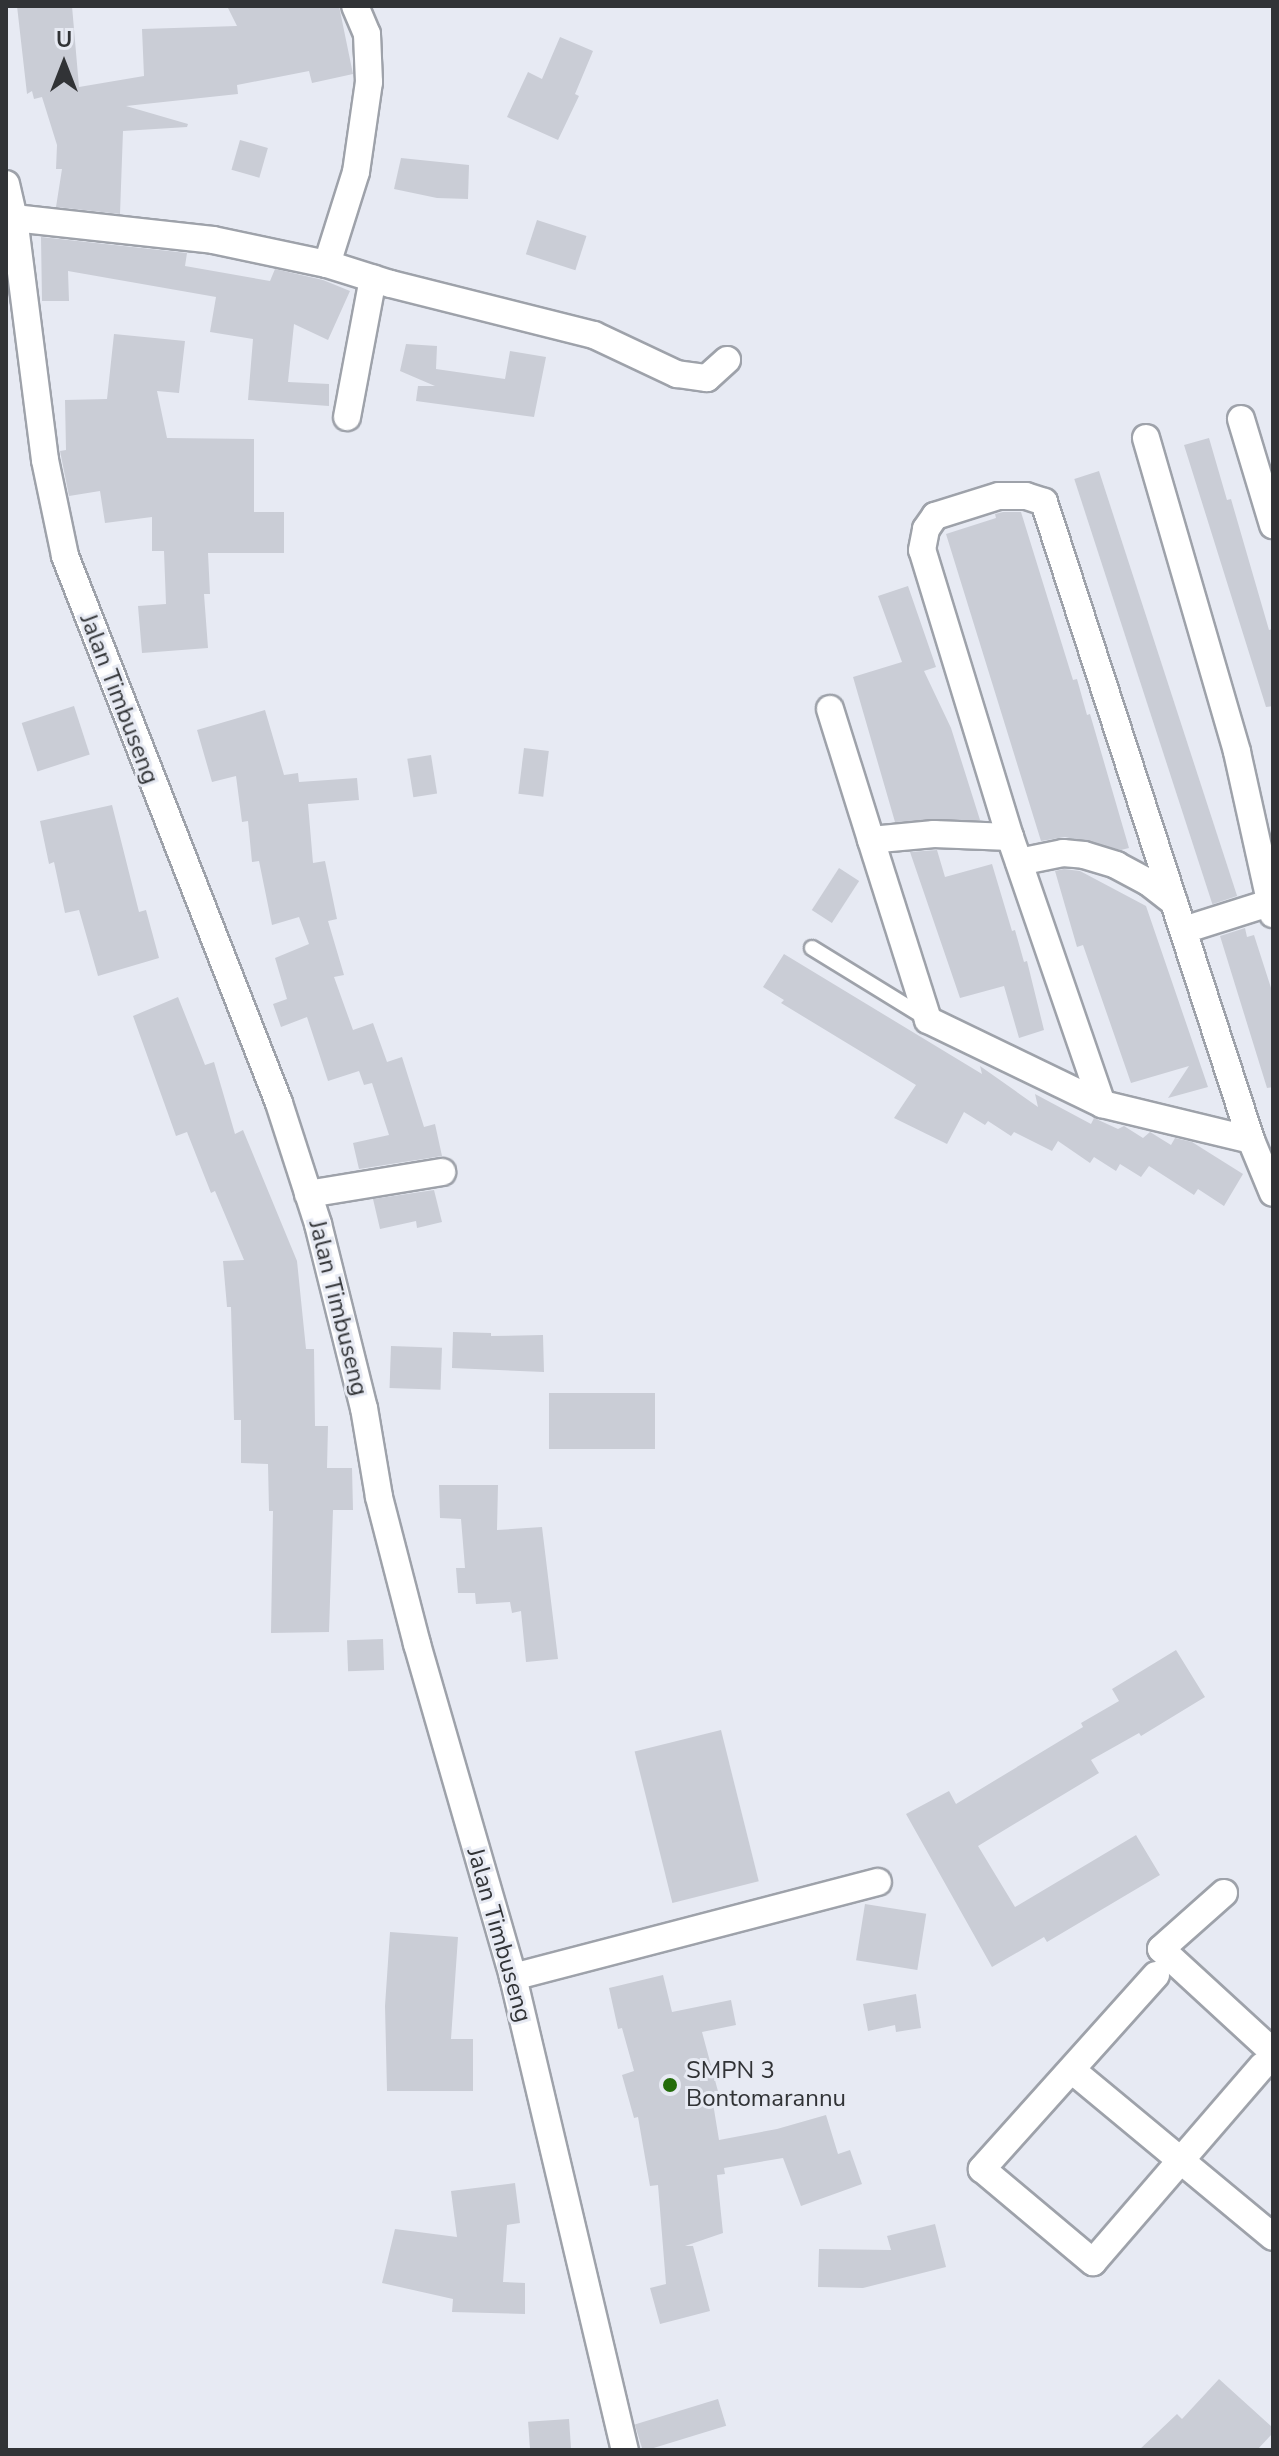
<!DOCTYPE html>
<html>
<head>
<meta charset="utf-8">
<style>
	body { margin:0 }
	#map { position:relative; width:1279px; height:2456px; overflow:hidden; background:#e7eaf3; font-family:"Nunito Sans",sans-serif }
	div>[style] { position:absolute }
	.building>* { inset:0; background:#cacdd6; transform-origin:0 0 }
	.roads { filter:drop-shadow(2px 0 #9ea2aa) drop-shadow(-2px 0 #9ea2aa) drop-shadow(0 2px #9ea2aa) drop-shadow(0 -2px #9ea2aa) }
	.service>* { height:14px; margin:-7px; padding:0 7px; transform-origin:7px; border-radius:7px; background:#fff }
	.minor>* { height:26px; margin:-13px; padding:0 13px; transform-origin:13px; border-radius:13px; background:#fff }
	.dots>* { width:22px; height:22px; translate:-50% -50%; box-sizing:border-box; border:4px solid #e7eaf3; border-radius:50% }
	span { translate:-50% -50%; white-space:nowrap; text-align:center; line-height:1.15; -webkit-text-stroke:6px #e7eaf3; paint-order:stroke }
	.street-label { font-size:24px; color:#313336 }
	.poi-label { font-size:24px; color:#313336 }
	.left { translate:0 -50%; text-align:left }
	.frame { position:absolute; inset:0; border:8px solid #313336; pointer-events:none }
	.north { position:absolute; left:24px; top:24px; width:80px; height:80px; -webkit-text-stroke:6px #e7eaf3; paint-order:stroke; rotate:0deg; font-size:22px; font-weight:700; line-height:32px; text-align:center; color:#313336 }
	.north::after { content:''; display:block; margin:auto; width:28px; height:36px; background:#313336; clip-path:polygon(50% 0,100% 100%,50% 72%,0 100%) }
</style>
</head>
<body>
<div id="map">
	<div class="building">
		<div style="clip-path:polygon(17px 6px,72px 6px,79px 87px,144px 76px,142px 29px,237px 26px,227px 6px,339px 6px,353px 74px,312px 83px,309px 71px,237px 85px,238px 94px,126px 106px,188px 124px,187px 127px,123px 131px,120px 214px,56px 207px,62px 169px,56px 169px,57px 145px,42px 97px,34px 99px,32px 91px,27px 94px)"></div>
		<div style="clip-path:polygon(560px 37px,593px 51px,575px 94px,579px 96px,558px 140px,507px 117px,528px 72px,542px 79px)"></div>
		<div style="left:240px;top:140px;width:29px;height:31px;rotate:16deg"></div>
		<div style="clip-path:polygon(401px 158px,469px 165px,468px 199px,437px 198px,394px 189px)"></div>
		<div style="left:537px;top:220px;width:52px;height:36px;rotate:18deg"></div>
		<div style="clip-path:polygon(41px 237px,187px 253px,185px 266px,270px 281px,275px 269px,323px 280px,350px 291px,328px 340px,294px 324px,288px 382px,329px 384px,329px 406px,248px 400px,253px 339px,210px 332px,216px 297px,68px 271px,69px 301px,42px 301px)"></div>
		<div style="clip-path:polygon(114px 334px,185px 341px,179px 393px,157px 391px,167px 438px,254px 439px,254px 512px,284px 512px,284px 553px,208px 553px,210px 594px,204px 594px,208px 648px,142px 653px,138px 606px,166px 604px,164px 551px,152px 551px,152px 517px,105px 523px,100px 491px,69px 496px,60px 451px,66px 450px,65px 400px,107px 399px)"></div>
		<div style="clip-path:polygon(406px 344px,437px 346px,436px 369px,505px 379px,510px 351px,546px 357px,534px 417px,416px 401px,418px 386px,435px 386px,400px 371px)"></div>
		<div style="clip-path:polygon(1209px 438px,1227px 500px,1231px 499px,1269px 630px,1273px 629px,1273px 706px,1266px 707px,1184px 445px)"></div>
		<div style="left:1099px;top:471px;width:447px;height:26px;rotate:72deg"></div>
		<div style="clip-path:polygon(1003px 512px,1021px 512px,1073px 680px,1077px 679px,1087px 715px,1090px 714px,1129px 848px,1121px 850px,1065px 837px,1041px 841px,946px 534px,996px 518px,995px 514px)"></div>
		<div style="clip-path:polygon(908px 586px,936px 667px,924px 671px,951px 728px,980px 820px,895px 822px,853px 677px,902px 662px,878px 596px)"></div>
		<div style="left:74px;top:706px;width:51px;height:55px;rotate:72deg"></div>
		<div style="clip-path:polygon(265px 710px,284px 775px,298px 773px,299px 782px,357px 778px,359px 800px,308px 804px,313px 863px,325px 861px,337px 919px,328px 921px,344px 975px,334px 977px,353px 1030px,373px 1023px,387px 1062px,402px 1057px,424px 1127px,435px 1124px,442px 1156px,359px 1169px,353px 1143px,389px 1135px,372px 1083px,364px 1085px,359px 1071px,328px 1081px,307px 1017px,281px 1027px,273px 1004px,287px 999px,275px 958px,309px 944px,299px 917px,272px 925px,259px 861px,252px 862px,248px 821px,242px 822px,236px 776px,212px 782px,197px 730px)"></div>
		<div style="left:524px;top:748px;width:25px;height:46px;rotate:7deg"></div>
		<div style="left:431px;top:755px;width:39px;height:24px;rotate:81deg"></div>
		<div style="clip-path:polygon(112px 805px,139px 912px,146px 910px,159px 958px,98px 976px,79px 910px,65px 913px,54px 862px,49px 864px,40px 821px)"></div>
		<div style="clip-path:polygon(937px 850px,945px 877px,992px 864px,1012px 931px,1015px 930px,1024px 962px,1027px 961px,1044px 1030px,1019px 1038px,1004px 986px,960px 998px,910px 852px)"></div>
		<div style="left:839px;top:868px;width:24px;height:50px;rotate:33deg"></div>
		<div style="clip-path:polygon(1064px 869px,1080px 871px,1146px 906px,1208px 1087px,1168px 1098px,1189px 1066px,1131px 1083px,1083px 945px,1077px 947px,1055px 871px)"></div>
		<div style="clip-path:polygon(1245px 928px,1247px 937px,1254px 935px,1273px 994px,1273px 1087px,1267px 1088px,1220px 936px)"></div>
		<div style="clip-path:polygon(784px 954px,982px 1074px,980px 1066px,1038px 1107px,1035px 1094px,1091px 1124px,1094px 1118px,1118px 1129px,1124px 1126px,1143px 1138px,1150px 1132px,1171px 1145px,1175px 1138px,1192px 1142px,1243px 1174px,1224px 1206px,1198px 1189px,1194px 1195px,1149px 1166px,1141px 1177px,1120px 1164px,1116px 1171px,1094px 1157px,1090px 1163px,1058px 1141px,1052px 1151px,1014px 1132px,1011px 1136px,988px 1121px,985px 1125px,964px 1112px,947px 1144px,894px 1118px,916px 1085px,781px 1003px,784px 1000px,763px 987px)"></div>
		<div style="clip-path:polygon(178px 997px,205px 1065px,214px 1062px,235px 1134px,243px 1130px,297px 1261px,306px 1349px,314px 1349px,315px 1426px,328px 1426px,327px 1468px,352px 1468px,353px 1510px,333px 1510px,329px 1632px,271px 1633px,273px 1511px,269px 1511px,268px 1464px,241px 1463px,241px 1420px,234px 1420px,231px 1307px,227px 1307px,223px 1261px,244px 1260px,215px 1191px,211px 1193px,187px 1132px,176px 1136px,133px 1016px)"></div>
		<div style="clip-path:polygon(434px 1190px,442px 1222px,417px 1228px,416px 1221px,380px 1229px,373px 1199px)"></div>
		<div style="clip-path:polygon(453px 1332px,491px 1333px,491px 1336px,543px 1335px,544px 1372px,452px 1368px)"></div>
		<div style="left:391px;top:1346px;width:51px;height:42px;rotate:2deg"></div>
		<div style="left:655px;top:1393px;width:56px;height:106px;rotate:90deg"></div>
		<div style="clip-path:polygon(439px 1485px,498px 1485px,497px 1530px,542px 1527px,558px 1659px,526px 1662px,521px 1611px,512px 1613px,510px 1602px,476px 1604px,475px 1593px,458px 1593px,456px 1568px,465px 1568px,461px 1519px,440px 1518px)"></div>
		<div style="left:383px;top:1639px;width:31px;height:36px;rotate:88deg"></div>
		<div style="clip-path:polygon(1176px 1650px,1205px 1697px,1141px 1736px,1139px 1733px,1091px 1760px,1099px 1773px,978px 1846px,1015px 1907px,1136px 1835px,1160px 1875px,1047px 1942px,1044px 1937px,992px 1967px,906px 1814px,949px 1791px,956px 1804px,1083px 1727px,1081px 1723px,1119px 1701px,1112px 1689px)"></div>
		<div style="left:721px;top:1730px;width:156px;height:89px;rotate:76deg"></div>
		<div style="left:865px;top:1904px;width:62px;height:57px;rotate:9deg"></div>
		<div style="clip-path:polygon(390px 1932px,458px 1937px,451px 2039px,473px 2039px,473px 2091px,387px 2091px,385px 2006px)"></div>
		<div style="clip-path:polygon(663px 1975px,672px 2012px,731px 2000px,736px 2025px,702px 2032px,719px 2095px,712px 2097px,719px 2140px,777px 2129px,826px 2115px,838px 2154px,850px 2150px,862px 2184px,801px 2206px,783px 2158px,724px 2168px,725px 2174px,717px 2175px,723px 2233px,685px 2246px,693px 2246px,710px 2311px,660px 2324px,650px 2288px,666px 2284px,658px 2185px,650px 2186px,638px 2117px,634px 2118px,622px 2075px,634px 2071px,622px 2028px,618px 2029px,609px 1988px)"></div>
		<div style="clip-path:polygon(916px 1994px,921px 2028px,896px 2032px,895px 2025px,868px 2031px,863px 2004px)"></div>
		<div style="clip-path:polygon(515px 2183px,520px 2223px,507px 2225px,503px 2282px,525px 2283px,525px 2314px,452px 2312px,453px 2299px,382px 2283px,395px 2229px,457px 2237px,451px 2191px)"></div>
		<div style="clip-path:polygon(935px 2224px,946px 2267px,863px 2288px,818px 2287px,819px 2249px,891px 2250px,887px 2236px)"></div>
		<div style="clip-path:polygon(1219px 2379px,1273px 2428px,1273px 2433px,1257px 2450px,1139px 2450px,1177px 2414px,1182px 2419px)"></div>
		<div style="left:718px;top:2399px;width:28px;height:87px;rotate:73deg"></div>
		<div style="left:569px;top:2419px;width:31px;height:41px;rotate:86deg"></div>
	</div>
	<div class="roads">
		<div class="service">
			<div style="left:812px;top:948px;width:132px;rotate:31.6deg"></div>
		</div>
		<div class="minor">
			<div style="left:6px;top:184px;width:35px;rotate:77deg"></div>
			<div style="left:14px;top:218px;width:244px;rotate:82.7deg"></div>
			<div style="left:45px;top:460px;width:98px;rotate:78.2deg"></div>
			<div style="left:65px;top:556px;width:587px;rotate:68.63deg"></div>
			<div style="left:279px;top:1103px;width:127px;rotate:72.1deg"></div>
			<div style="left:318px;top:1224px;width:190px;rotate:76deg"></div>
			<div style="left:364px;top:1408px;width:90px;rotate:80.4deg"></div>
			<div style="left:379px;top:1497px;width:152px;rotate:75.5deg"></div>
			<div style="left:417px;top:1644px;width:347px;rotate:73.9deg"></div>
			<div style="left:513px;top:1977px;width:486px;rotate:76.7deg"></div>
			<div style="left:14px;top:218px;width:200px;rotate:6.3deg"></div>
			<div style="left:213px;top:240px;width:116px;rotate:11.9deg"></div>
			<div style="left:327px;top:264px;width:96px;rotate:-72.5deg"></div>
			<div style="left:356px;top:172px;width:91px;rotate:-81.8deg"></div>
			<div style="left:369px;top:82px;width:48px;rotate:-92.4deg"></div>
			<div style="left:367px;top:34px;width:30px;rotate:-113deg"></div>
			<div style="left:327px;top:264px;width:67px;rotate:17.4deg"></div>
			<div style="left:391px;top:284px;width:209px;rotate:14.1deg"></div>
			<div style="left:594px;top:335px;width:92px;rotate:25.2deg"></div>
			<div style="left:677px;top:374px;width:30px;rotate:8deg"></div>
			<div style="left:707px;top:378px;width:27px;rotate:-42deg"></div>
			<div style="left:347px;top:417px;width:141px;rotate:-79.4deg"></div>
			<div style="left:1241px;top:419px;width:111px;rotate:73.2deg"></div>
			<div style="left:1146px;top:438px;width:327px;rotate:73.8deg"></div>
			<div style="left:1237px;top:752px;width:166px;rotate:77.5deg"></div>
			<div style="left:830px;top:709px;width:137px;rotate:72.6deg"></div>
			<div style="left:1010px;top:837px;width:76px;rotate:-177.7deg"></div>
			<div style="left:934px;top:834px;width:63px;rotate:174.6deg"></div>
			<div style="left:871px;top:840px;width:189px;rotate:72.4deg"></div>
			<div style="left:928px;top:1020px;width:193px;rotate:25.8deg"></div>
			<div style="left:1102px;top:1104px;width:153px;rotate:13.6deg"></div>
			<div style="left:1251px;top:1140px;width:57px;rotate:67.5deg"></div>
			<div style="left:1019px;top:862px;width:45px;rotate:-11.6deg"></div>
			<div style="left:1063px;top:853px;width:21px;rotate:5deg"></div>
			<div style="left:1084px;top:855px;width:34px;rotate:17deg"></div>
			<div style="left:1116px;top:865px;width:36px;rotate:28deg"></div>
			<div style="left:1148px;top:882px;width:33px;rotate:38deg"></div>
			<div style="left:1184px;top:930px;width:89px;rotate:-17.6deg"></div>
			<div style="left:1102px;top:1104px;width:282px;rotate:-109deg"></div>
			<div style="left:1010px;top:837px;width:300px;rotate:-107deg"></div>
			<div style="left:922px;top:550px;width:21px;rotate:-79deg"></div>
			<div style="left:926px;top:529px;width:16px;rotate:-55deg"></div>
			<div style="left:935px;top:516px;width:67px;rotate:-17.4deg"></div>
			<div style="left:999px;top:496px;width:27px"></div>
			<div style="left:1026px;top:496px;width:19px;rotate:18deg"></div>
			<div style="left:1044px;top:502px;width:671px;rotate:72.02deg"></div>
			<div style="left:308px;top:1194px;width:136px;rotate:-9.3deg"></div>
			<div style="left:1224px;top:1893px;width:84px;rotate:138.4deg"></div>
			<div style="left:1161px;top:1949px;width:152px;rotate:42.6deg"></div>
			<div style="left:1156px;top:1975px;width:261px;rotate:131.9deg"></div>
			<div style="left:982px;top:2169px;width:145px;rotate:40deg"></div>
			<div style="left:1093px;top:2262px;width:259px;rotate:-49.2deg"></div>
			<div style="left:513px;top:1977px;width:377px;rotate:-14.6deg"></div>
			<div style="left:1073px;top:2071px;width:260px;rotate:39.7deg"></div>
		</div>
	</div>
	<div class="dots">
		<div style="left:670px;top:2085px;background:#236c0a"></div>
	</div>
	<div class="street-label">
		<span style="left:119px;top:699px;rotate:69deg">Jalan Timbuseng</span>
		<span style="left:338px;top:1308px;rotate:76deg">Jalan Timbuseng</span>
		<span style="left:499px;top:1935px;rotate:74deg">Jalan Timbuseng</span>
	</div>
	<div class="poi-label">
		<span class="left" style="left:686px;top:2085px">SMPN 3<br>Bontomarannu</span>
	</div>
	<div class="frame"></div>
	<div class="north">U</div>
</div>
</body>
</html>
